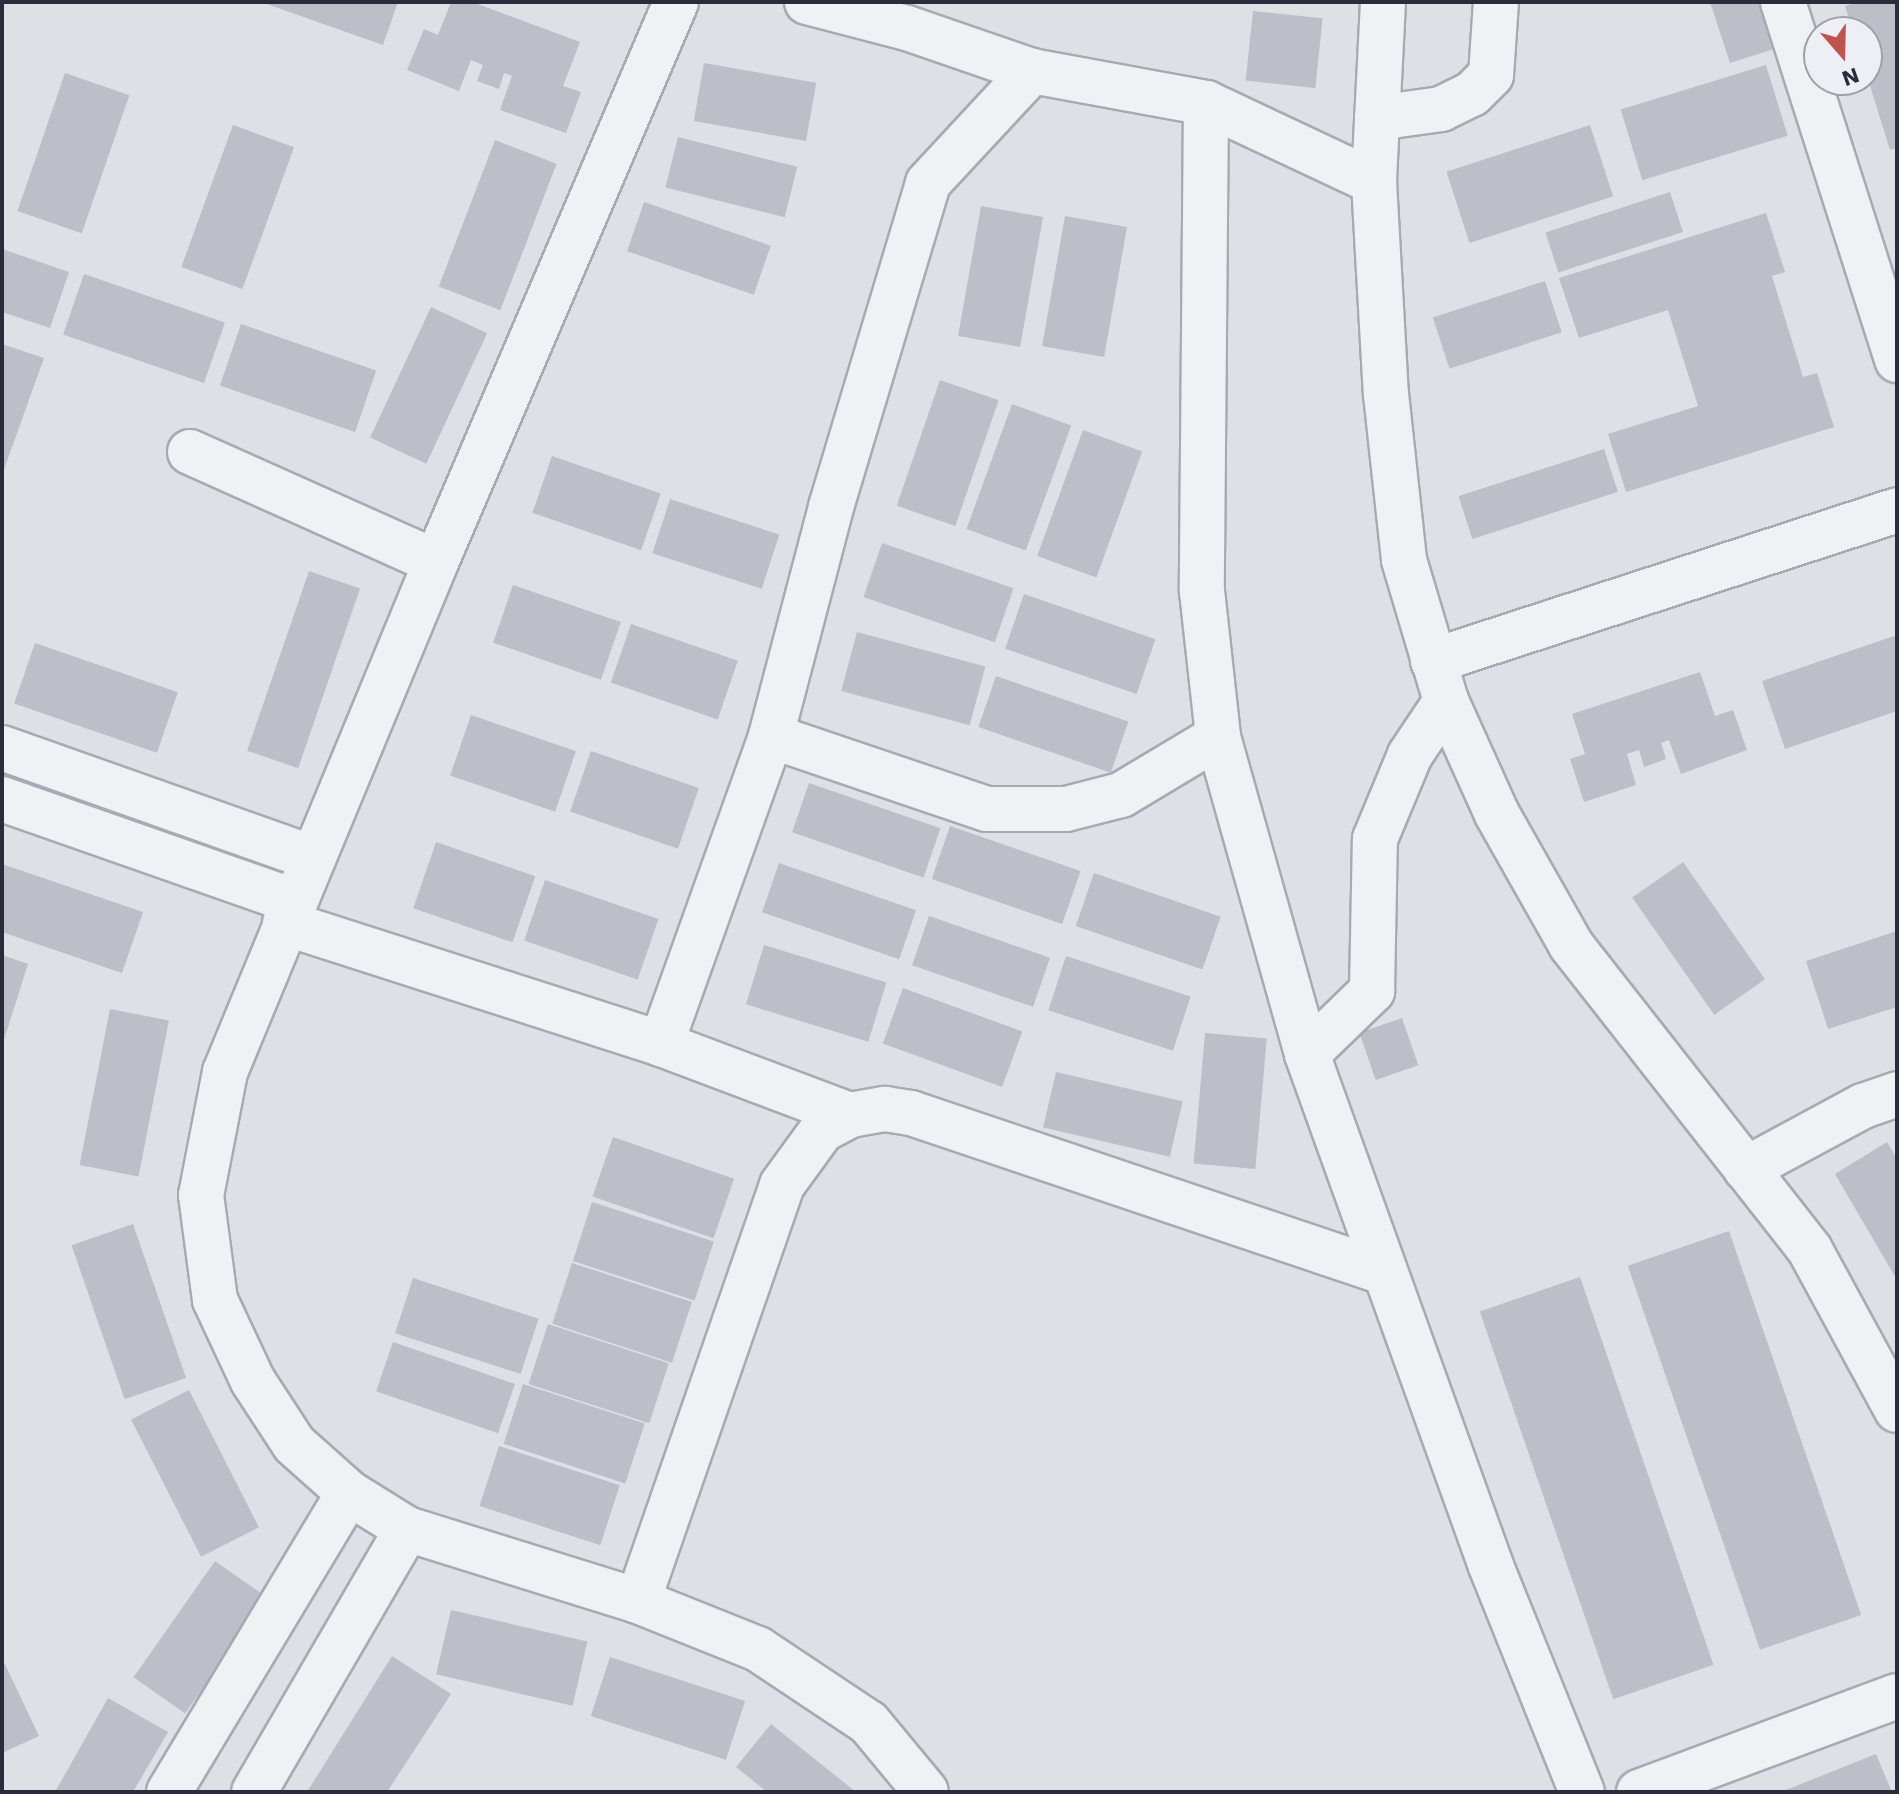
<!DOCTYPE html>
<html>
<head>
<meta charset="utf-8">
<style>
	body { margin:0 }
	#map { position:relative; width:1899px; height:1794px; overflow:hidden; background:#dee0e6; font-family:"Work Sans",sans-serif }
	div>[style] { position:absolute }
	.building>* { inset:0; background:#bcbec8; transform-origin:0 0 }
	.roads { filter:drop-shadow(2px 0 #a8aab3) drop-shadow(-2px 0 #a8aab3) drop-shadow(0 2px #a8aab3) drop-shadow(0 -2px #a8aab3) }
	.minor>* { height:44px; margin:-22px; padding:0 22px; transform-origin:22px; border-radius:22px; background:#f0f1f5 }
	span { translate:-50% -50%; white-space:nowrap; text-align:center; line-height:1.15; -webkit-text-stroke:6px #edeff4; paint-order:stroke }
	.frame { position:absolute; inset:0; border:4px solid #292c3b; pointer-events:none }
	.north { position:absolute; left:1803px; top:16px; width:80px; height:80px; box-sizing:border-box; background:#edeff4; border:2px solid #9fa1aa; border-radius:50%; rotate:160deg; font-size:22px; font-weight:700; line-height:32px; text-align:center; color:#292c3b }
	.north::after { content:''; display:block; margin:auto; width:28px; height:36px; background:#bf544f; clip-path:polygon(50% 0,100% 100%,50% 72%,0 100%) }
</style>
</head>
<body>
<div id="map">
	<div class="building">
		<div style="clip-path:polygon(261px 2px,398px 2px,383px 45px)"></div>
		<div style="clip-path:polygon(451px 2px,472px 2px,580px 42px,563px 86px,581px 92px,566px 133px,500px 110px,512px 76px,504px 73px,499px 89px,477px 81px,483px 65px,471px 60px,459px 91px,407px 70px,424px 29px,438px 35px)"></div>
		<div style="clip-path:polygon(1710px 2px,1775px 2px,1789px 44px,1730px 63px)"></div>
		<div style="clip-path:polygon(1859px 2px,1897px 2px,1897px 148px,1890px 150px,1867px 76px,1867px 32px,1853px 32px,1845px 6px)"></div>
		<div style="left:1253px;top:11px;width:70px;height:70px;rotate:6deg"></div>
		<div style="left:704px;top:63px;width:114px;height:59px;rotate:10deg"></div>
		<div style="left:1766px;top:65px;width:74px;height:152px;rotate:73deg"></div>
		<div style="left:65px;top:73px;width:68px;height:146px;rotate:19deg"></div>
		<div style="left:233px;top:125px;width:65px;height:151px;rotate:20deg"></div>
		<div style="left:1590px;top:125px;width:75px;height:151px;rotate:72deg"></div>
		<div style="left:678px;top:137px;width:123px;height:52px;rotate:14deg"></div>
		<div style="left:495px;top:140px;width:66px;height:157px;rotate:21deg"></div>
		<div style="left:1670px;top:192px;width:42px;height:131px;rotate:72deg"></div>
		<div style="left:644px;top:202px;width:134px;height:52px;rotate:19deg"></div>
		<div style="left:981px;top:206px;width:63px;height:132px;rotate:10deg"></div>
		<div style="clip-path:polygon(1766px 213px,1785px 272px,1772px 276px,1803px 377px,1817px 373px,1834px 427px,1626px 492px,1608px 434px,1698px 406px,1668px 310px,1579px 338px,1559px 278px)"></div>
		<div style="left:1065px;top:216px;width:63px;height:132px;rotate:10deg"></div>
		<div style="clip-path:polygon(2px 249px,69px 272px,50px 328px,2px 312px)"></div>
		<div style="left:84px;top:274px;width:149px;height:64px;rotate:19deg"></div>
		<div style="left:1545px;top:281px;width:54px;height:118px;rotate:72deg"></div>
		<div style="left:431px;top:307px;width:62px;height:144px;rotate:25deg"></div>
		<div style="left:241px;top:324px;width:143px;height:65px;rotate:19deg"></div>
		<div style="clip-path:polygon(2px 344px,44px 358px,2px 475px)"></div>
		<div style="left:940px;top:380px;width:62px;height:133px;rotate:19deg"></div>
		<div style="left:1012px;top:404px;width:63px;height:133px;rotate:20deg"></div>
		<div style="left:1083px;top:430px;width:63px;height:134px;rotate:20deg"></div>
		<div style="left:1604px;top:449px;width:45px;height:153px;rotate:72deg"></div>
		<div style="left:552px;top:456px;width:115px;height:60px;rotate:19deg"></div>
		<div style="left:670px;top:499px;width:115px;height:57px;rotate:18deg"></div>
		<div style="left:882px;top:543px;width:139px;height:57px;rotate:19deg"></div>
		<div style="left:309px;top:571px;width:54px;height:190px;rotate:19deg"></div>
		<div style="left:513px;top:585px;width:114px;height:61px;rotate:19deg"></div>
		<div style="left:1024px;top:594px;width:139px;height:58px;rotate:19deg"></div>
		<div style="left:631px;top:624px;width:113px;height:62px;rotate:19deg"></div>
		<div style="left:857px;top:632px;width:133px;height:61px;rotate:15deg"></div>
		<div style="clip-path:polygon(1897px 635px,1897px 711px,1785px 749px,1762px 681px)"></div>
		<div style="left:35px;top:643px;width:151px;height:64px;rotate:19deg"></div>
		<div style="clip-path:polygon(1700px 672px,1715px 716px,1733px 710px,1747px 750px,1681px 774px,1669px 740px,1661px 743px,1666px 759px,1644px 767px,1639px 750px,1627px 754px,1636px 785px,1584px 802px,1570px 759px,1585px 754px,1572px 714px)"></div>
		<div style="left:996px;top:676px;width:140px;height:54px;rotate:19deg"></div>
		<div style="left:471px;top:715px;width:111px;height:64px;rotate:19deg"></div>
		<div style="left:591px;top:751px;width:114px;height:64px;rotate:19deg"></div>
		<div style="left:809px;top:783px;width:139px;height:52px;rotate:19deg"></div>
		<div style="left:950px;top:826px;width:138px;height:56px;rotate:19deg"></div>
		<div style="left:436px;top:842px;width:105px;height:70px;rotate:19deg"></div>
		<div style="left:1683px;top:862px;width:143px;height:62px;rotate:55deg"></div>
		<div style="left:779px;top:863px;width:145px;height:52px;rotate:19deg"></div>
		<div style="clip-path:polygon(2px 864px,143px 912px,122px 973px,2px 932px)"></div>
		<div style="left:1094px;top:873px;width:134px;height:56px;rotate:19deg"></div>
		<div style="left:545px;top:880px;width:120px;height:64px;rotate:19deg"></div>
		<div style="left:929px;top:916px;width:128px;height:52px;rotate:19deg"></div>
		<div style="clip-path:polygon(1897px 931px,1897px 1007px,1828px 1029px,1806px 961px)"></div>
		<div style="left:764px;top:945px;width:128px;height:62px;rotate:17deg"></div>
		<div style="clip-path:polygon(2px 955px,28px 964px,3px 1043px,2px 1043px)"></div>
		<div style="left:1066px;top:956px;width:131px;height:57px;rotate:18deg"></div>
		<div style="left:903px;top:988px;width:127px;height:59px;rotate:20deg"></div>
		<div style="left:110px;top:1009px;width:60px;height:159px;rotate:11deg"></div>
		<div style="left:1402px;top:1018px;width:50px;height:45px;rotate:71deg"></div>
		<div style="left:1205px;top:1033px;width:62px;height:131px;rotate:5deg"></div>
		<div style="left:1056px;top:1072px;width:130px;height:57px;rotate:13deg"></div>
		<div style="left:613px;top:1137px;width:128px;height:63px;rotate:19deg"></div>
		<div style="clip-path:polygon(1887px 1142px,1897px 1159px,1897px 1280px,1835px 1174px)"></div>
		<div style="left:592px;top:1202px;width:128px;height:62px;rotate:18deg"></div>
		<div style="left:133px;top:1224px;width:163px;height:65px;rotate:71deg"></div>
		<div style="left:1729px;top:1231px;width:406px;height:107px;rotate:71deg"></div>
		<div style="left:572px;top:1263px;width:126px;height:64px;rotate:18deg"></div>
		<div style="left:1580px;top:1277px;width:410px;height:106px;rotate:71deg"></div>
		<div style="left:413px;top:1278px;width:132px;height:58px;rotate:18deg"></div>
		<div style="left:548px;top:1324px;width:127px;height:63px;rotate:18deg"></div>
		<div style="left:393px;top:1342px;width:129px;height:52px;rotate:19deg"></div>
		<div style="left:523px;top:1384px;width:128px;height:63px;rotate:18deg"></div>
		<div style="left:189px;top:1390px;width:154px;height:65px;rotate:63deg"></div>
		<div style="left:499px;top:1446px;width:127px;height:63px;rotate:18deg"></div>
		<div style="left:215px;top:1561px;width:63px;height:142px;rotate:35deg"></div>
		<div style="left:451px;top:1610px;width:140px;height:66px;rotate:13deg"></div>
		<div style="clip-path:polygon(392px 1656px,451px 1694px,387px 1792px,307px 1792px)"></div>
		<div style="left:610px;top:1657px;width:142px;height:62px;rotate:18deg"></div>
		<div style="clip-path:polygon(2px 1658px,39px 1736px,2px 1753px)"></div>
		<div style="clip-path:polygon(108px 1698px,168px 1732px,133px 1792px,55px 1792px)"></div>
		<div style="clip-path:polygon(771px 1724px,856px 1792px,767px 1792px,736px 1767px)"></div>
		<div style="clip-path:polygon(1876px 1754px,1892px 1792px,1781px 1792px)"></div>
	</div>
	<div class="roads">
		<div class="minor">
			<div style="left:676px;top:2px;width:609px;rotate:113.2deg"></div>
			<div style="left:436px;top:562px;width:552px;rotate:112.48deg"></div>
			<div style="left:225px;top:1072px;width:125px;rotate:101deg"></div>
			<div style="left:201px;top:1195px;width:106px;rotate:82.4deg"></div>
			<div style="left:215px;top:1300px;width:89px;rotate:64.9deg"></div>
			<div style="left:253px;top:1381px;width:75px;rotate:56.9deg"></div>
			<div style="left:294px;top:1444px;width:74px;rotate:41.7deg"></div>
			<div style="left:349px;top:1493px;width:68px;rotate:31.8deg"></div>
			<div style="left:407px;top:1529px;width:242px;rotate:17.3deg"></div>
			<div style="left:638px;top:1601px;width:129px;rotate:21.8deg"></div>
			<div style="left:758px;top:1649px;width:133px;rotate:33.7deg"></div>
			<div style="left:869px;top:1723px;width:89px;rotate:50.4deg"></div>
			<div style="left:807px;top:2px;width:103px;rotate:14.6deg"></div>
			<div style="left:907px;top:28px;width:132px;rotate:19deg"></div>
			<div style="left:1032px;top:71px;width:177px;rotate:10.4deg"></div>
			<div style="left:1206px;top:103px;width:186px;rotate:25.2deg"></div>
			<div style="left:1383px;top:2px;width:180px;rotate:92.9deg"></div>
			<div style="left:1374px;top:182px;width:212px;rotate:86.8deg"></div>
			<div style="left:1386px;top:394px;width:167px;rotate:83.8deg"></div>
			<div style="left:1404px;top:560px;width:147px;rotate:73.4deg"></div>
			<div style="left:1446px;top:701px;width:124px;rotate:65.7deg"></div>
			<div style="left:1497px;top:814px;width:150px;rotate:60.5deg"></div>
			<div style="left:1571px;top:945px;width:387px;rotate:51.9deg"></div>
			<div style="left:1810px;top:1250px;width:182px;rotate:61.5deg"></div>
			<div style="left:1783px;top:2px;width:376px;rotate:72.3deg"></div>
			<div style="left:1206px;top:103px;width:488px;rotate:90.5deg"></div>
			<div style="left:1202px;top:591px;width:147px;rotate:83.7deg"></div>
			<div style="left:1218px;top:737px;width:329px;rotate:74.3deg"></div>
			<div style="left:1307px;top:1054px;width:544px;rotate:70.23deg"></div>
			<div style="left:1491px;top:1566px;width:244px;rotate:68.1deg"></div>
			<div style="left:1377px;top:118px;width:65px;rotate:-8deg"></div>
			<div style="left:1441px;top:109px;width:34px;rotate:-26deg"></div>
			<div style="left:1472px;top:94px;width:27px;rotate:-45deg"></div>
			<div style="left:1491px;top:75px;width:73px;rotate:-86.1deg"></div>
			<div style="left:190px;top:452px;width:269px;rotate:24.1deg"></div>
			<div style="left:1433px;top:661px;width:488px;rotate:-18deg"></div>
			<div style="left:771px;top:736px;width:228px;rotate:18.7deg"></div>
			<div style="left:987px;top:809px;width:79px"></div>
			<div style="left:1066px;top:809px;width:57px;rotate:-14.3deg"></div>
			<div style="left:1121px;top:795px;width:113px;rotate:-30.9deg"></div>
			<div style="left:2px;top:748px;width:329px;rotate:19.5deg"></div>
			<div style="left:2px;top:799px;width:309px;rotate:19.3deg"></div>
			<div style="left:285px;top:923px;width:395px;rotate:17.8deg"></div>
			<div style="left:661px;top:1044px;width:202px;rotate:20.6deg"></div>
			<div style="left:661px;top:1044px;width:327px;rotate:-70.3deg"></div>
			<div style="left:771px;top:736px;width:237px;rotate:-75.3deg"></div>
			<div style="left:831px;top:507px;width:338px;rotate:-73.3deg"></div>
			<div style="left:928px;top:183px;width:153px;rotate:-47.1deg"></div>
			<div style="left:1307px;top:1054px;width:91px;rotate:-44.1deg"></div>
			<div style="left:1372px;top:991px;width:152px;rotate:-88.9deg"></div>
			<div style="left:1375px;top:839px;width:91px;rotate:-67.4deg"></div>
			<div style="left:1410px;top:755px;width:65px;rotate:-56.3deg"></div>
			<div style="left:1746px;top:1169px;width:133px;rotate:-28.3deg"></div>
			<div style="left:1863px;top:1106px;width:36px;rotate:-19deg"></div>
			<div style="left:638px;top:1601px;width:440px;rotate:-70.9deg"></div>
			<div style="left:782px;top:1185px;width:68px;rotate:-54deg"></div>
			<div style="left:822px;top:1130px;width:32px;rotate:-28deg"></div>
			<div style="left:850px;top:1115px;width:36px;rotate:-10deg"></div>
			<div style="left:885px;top:1109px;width:26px;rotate:9deg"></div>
			<div style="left:911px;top:1113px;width:498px;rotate:18.6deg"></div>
			<div style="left:169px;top:1792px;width:349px;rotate:-59deg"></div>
			<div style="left:254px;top:1792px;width:304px;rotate:-59.8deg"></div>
			<div style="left:1639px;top:1792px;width:275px;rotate:-20.4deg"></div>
		</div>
	</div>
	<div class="frame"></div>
	<div class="north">N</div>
</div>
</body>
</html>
